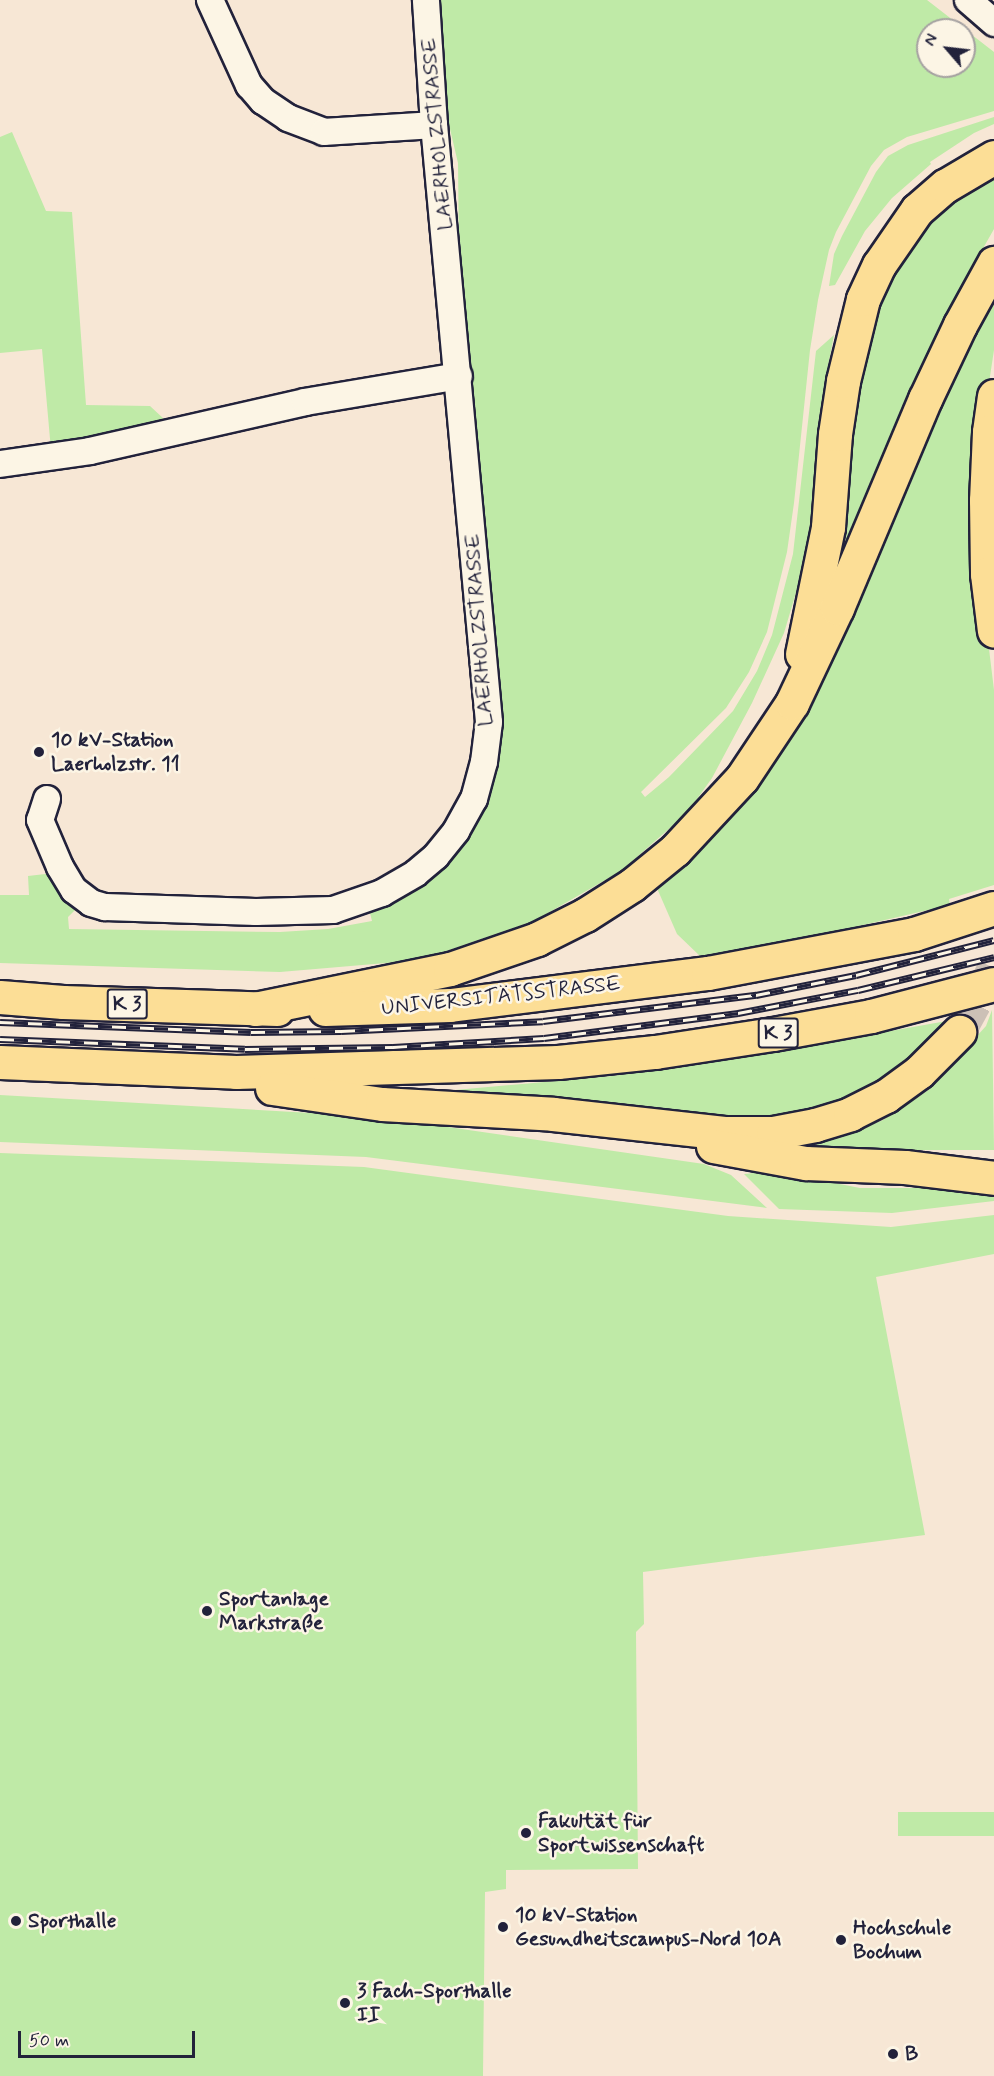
<!DOCTYPE html>
<html>
<head>
<meta charset="utf-8">
<style>
	body { margin:0 }
	#map { position:relative; width:994px; height:2076px; overflow:hidden; background:#f7e7d5; font-family:Mynerve,sans-serif }
	div>[style] { position:absolute }
	.green>* { inset:0; background:#bfeaa7; transform-origin:0 0 }
	.highway-tunnel>* { height:33px; margin-top:-16.5px; transform-origin:0; background:repeating-linear-gradient(90deg,#ccc0b6 0 33px,transparent 0 49px) }
	.roads { filter:drop-shadow(2px 0 #22223b) drop-shadow(-2px 0 #22223b) drop-shadow(0 2px #22223b) drop-shadow(0 -2px #22223b) }
	.street>* { height:26px; margin:-13px; padding:0 13px; transform-origin:13px; border-radius:13px; background:#fcf5e5 }
	.highway>* { height:33px; margin:-16.5px; padding:0 16.5px; transform-origin:16.5px; border-radius:16.5px; background:#fcde96 }
	.rail>* { height:7px; margin-top:-3.5px; transform-origin:0; background:repeating-linear-gradient(90deg,#fcf5e5 0 14px,#22223b 0 28px); box-sizing:border-box; border-block:2px solid #22223b }
	.dots>* { width:16px; height:16px; translate:-50% -50%; box-sizing:border-box; border:3px solid #fcf5e5; border-radius:50% }
	span { translate:-50% -50%; white-space:nowrap; text-align:center; line-height:1.15; -webkit-text-stroke:5px #fcf5e5; paint-order:stroke }
	.shield-label span { padding:2px 4px; background:#fcf5e5; border:2px solid; border-radius:4px; -webkit-text-stroke-width:0 }
	.shield-label { font-size:20px; color:#22223b; font-weight:700 }
	.street-label { font-size:21px; color:#22223b }
	.poi-label { font-size:21px; color:#22223b; font-weight:700 }
	.left { translate:0 -50%; text-align:left }
	.north { position:absolute; left:916px; top:18px; width:60px; height:60px; box-sizing:border-box; background:#fcf5e5; border:2px solid #a5a1a1; border-radius:50%; rotate:298deg; font-size:16px; font-weight:700; line-height:24px; text-align:center; color:#22223b }
	.north::after { content:''; display:block; margin:auto; width:21px; height:27px; background:#22223b; clip-path:polygon(50% 0,100% 100%,50% 72%,0 100%) }
	.scale { position:absolute; left:18px; top:2031px; width:177px; height:27px; box-sizing:border-box; border:3px solid #22223b; border-top:0; padding-left:8px; font-size:18px; line-height:21px; white-space:nowrap; color:#22223b; -webkit-text-stroke:4px #fcf5e5; paint-order:stroke }
</style>
</head>
<body>
<div id="map">
	<div class="green">
		<div style="clip-path:polygon(evenodd,436px 0,927px 0,994px 52px,994px 111px,907px 137px,884px 150px,871px 166px,836px 232px,829px 250px,818px 300px,810px 350px,794px 503px,787px 552px,767px 632px,749px 672px,726px 708px,641px 792px,645px 797px,669px 777px,733px 711px,757px 671px,772px 635px,793px 554px,816px 351px,834px 335px,826px 377px,810px 526px,800px 579px,784px 633px,752px 703px,712px 778px,687px 813px,621px 871px,534px 921px,444px 952px,398px 962px,280px 972px,0 963px,0 895px,29px 895px,28px 876px,54px 873px,78px 907px,68px 917px,69px 929px,280px 932px,328px 929px,372px 921px,369px 909px,480px 802px,467px 374px,459px 256px,458px 163px,442px 95px,436px 0,928px 30px,964px 30px,964px 66px,928px 66px,928px 30px)"></div>
		<div style="clip-path:polygon(994px 117px,994px 124px,974px 133px,930px 162px,931px 164px,892px 198px,865px 231px,835px 285px,829px 286px,834px 254px,842px 236px,876px 172px,888px 156px,908px 145px)"></div>
		<div style="clip-path:polygon(12px 132px,46px 211px,72px 212px,86px 405px,150px 406px,164px 419px,161px 428px,51px 450px,42px 349px,0 353px,0 137px)"></div>
		<div style="clip-path:polygon(994px 171px,994px 229px,952px 303px,822px 603px,858px 339px,925px 211px)"></div>
		<div style="clip-path:polygon(994px 281px,994px 350px,982px 429px,980px 575px,994px 690px,994px 885px,949px 899px,950px 905px,798px 940px,701px 957px,677px 934px,656px 886px,733px 805px)"></div>
		<div style="clip-path:polygon(992px 1010px,994px 1150px,817px 1150px,816px 1144px,842px 1137px,883px 1120px,927px 1091px,986px 1026px)"></div>
		<div style="clip-path:polygon(958px 1019px,883px 1087px,774px 1125px,444px 1091px,612px 1076px,761px 1054px)"></div>
		<div style="clip-path:polygon(0 1095px,329px 1114px,441px 1126px,704px 1164px,731px 1175px,767px 1208px,366px 1157px,0 1142px)"></div>
		<div style="clip-path:polygon(0 1153px,364px 1167px,728px 1216px,891px 1227px,994px 1215px,994px 1254px,876px 1277px,925px 1535px,643px 1572px,644px 1624px,636px 1632px,638px 1869px,506px 1870px,506px 1889px,485px 1892px,483px 2076px,0 2076px)"></div>
		<div style="clip-path:polygon(774px 1171px,860px 1188px,994px 1188px,994px 1201px,892px 1213px,779px 1209px,744px 1174px)"></div>
		<div style="left:994px;top:1812px;width:24px;height:96px;rotate:90deg"></div>
	</div>
	<div class="highway-tunnel">
		<div style="left:959px;top:1032px;width:73px;rotate:-61.3deg"></div>
	</div>
	<div class="roads">
		<div class="street">
			<div style="left:210px;top:0;width:94px;rotate:65.4deg"></div>
			<div style="left:249px;top:85px;width:21px;rotate:49deg"></div>
			<div style="left:263px;top:101px;width:30px;rotate:34deg"></div>
			<div style="left:288px;top:118px;width:39px;rotate:21deg"></div>
			<div style="left:324px;top:132px;width:110px;rotate:-3.6deg"></div>
			<div style="left:968px;top:0;width:35px;rotate:41deg"></div>
			<div style="left:0;top:464px;width:91px;rotate:-8.2deg"></div>
			<div style="left:90px;top:451px;width:221px;rotate:-12.8deg"></div>
			<div style="left:305px;top:402px;width:156px;rotate:-9.6deg"></div>
			<div style="left:47px;top:799px;width:22px;rotate:108deg"></div>
			<div style="left:40px;top:820px;width:51px;rotate:66.9deg"></div>
			<div style="left:60px;top:867px;width:27px;rotate:59deg"></div>
			<div style="left:74px;top:890px;width:21px;rotate:37deg"></div>
			<div style="left:91px;top:903px;width:15px;rotate:16deg"></div>
			<div style="left:105px;top:907px;width:151px;rotate:1.9deg"></div>
			<div style="left:256px;top:912px;width:77px;rotate:-1.5deg"></div>
			<div style="left:333px;top:910px;width:52px;rotate:-19.1deg"></div>
			<div style="left:382px;top:893px;width:39px;rotate:-30deg"></div>
			<div style="left:416px;top:873px;width:26px;rotate:-40deg"></div>
			<div style="left:436px;top:856px;width:32px;rotate:-51deg"></div>
			<div style="left:456px;top:831px;width:37px;rotate:-61deg"></div>
			<div style="left:474px;top:799px;width:38px;rotate:-75deg"></div>
			<div style="left:484px;top:762px;width:40px;rotate:-82.9deg"></div>
			<div style="left:489px;top:722px;width:600px;rotate:-95.26deg"></div>
			<div style="left:434px;top:125px;width:125px;rotate:-93.7deg"></div>
		</div>
		<div class="highway">
			<div style="left:994px;top:396px;width:36px;rotate:98deg"></div>
			<div style="left:989px;top:432px;width:68px;rotate:92.5deg"></div>
			<div style="left:986px;top:500px;width:74px;rotate:89.2deg"></div>
			<div style="left:987px;top:574px;width:57px;rotate:83deg"></div>
			<div style="left:802px;top:654px;width:130px;rotate:-78.4deg"></div>
			<div style="left:828px;top:527px;width:93px;rotate:-85.7deg"></div>
			<div style="left:835px;top:434px;width:54px;rotate:-81.4deg"></div>
			<div style="left:843px;top:381px;width:84px;rotate:-76.3deg"></div>
			<div style="left:863px;top:299px;width:38px;rotate:-65deg"></div>
			<div style="left:879px;top:265px;width:67px;rotate:-55.4deg"></div>
			<div style="left:917px;top:210px;width:37px;rotate:-41deg"></div>
			<div style="left:945px;top:186px;width:57px;rotate:-30.6deg"></div>
			<div style="left:0;top:997px;width:63px;rotate:4.5deg"></div>
			<div style="left:63px;top:1002px;width:214px;rotate:1.9deg"></div>
			<div style="left:255px;top:1009px;width:199px;rotate:-11.6deg"></div>
			<div style="left:450px;top:969px;width:92px;rotate:-19deg"></div>
			<div style="left:537px;top:939px;width:54px;rotate:-26.6deg"></div>
			<div style="left:585px;top:915px;width:56px;rotate:-32.6deg"></div>
			<div style="left:632px;top:885px;width:55px;rotate:-39.1deg"></div>
			<div style="left:675px;top:850px;width:98px;rotate:-47.1deg"></div>
			<div style="left:742px;top:778px;width:90px;rotate:-56.3deg"></div>
			<div style="left:792px;top:703px;width:105px;rotate:-64.7deg"></div>
			<div style="left:837px;top:608px;width:227px;rotate:-67.2deg"></div>
			<div style="left:925px;top:399px;width:82px;rotate:-64.7deg"></div>
			<div style="left:960px;top:325px;width:71px;rotate:-61.3deg"></div>
			<div style="left:325px;top:1009px;width:125px;rotate:-1.8deg"></div>
			<div style="left:450px;top:1005px;width:260px;rotate:-7.1deg"></div>
			<div style="left:708px;top:973px;width:210px;rotate:-10.7deg"></div>
			<div style="left:914px;top:934px;width:84px;rotate:-18deg"></div>
			<div style="left:0;top:1062px;width:236px;rotate:2.4deg"></div>
			<div style="left:236px;top:1072px;width:322px;rotate:-1.8deg"></div>
			<div style="left:558px;top:1062px;width:98px;rotate:-5.9deg"></div>
			<div style="left:655px;top:1052px;width:119px;rotate:-8.7deg"></div>
			<div style="left:773px;top:1034px;width:100px;rotate:-10.4deg"></div>
			<div style="left:871px;top:1016px;width:127px;rotate:-14.6deg"></div>
			<div style="left:272px;top:1088px;width:111px;rotate:8.3deg"></div>
			<div style="left:382px;top:1104px;width:171px;rotate:3.3deg"></div>
			<div style="left:553px;top:1114px;width:172px;rotate:6.3deg"></div>
			<div style="left:724px;top:1133px;width:49px"></div>
			<div style="left:773px;top:1133px;width:43px;rotate:-10.8deg"></div>
			<div style="left:815px;top:1125px;width:37px;rotate:-17deg"></div>
			<div style="left:850px;top:1114px;width:40px;rotate:-26.6deg"></div>
			<div style="left:886px;top:1096px;width:41px;rotate:-36deg"></div>
			<div style="left:919px;top:1072px;width:57px;rotate:-45deg"></div>
			<div style="left:713px;top:1146px;width:95px;rotate:10.4deg"></div>
			<div style="left:806px;top:1163px;width:99px;rotate:2.3deg"></div>
			<div style="left:905px;top:1167px;width:90px;rotate:7deg"></div>
		</div>
	</div>
	<div class="rail">
		<div style="left:0;top:1022px;width:251px;rotate:2.3deg"></div>
		<div style="left:251px;top:1032px;width:90px;rotate:-0.6deg"></div>
		<div style="left:341px;top:1031px;width:202px;rotate:-2.8deg"></div>
		<div style="left:543px;top:1021px;width:215px;rotate:-7deg"></div>
		<div style="left:756px;top:995px;width:102px;rotate:-11.3deg"></div>
		<div style="left:856px;top:975px;width:142px;rotate:-14.2deg"></div>
		<div style="left:0;top:1039px;width:245px;rotate:2.3deg"></div>
		<div style="left:245px;top:1049px;width:148px;rotate:-0.8deg"></div>
		<div style="left:393px;top:1047px;width:151px;rotate:-3.4deg"></div>
		<div style="left:544px;top:1038px;width:196px;rotate:-7.3deg"></div>
		<div style="left:738px;top:1013px;width:122px;rotate:-10.9deg"></div>
		<div style="left:858px;top:990px;width:140px;rotate:-13.6deg"></div>
	</div>
	<div class="dots">
		<div style="left:39px;top:752px;background:#22223b"></div>
		<div style="left:207px;top:1611px;background:#22223b"></div>
		<div style="left:526px;top:1833px;background:#22223b"></div>
		<div style="left:16px;top:1921px;background:#22223b"></div>
		<div style="left:503px;top:1927px;background:#22223b"></div>
		<div style="left:841px;top:1940px;background:#22223b"></div>
		<div style="left:345px;top:2003px;background:#22223b"></div>
		<div style="left:893px;top:2054px;background:#22223b"></div>
	</div>
	<div class="shield-label">
		<span style="left:127px;top:1004px">K 3</span>
		<span style="left:778px;top:1033px">K 3</span>
	</div>
	<div class="street-label">
		<span style="left:437px;top:134px;rotate:-95deg">LAERHOLZSTRASSE</span>
		<span style="left:479px;top:630px;rotate:-94deg">LAERHOLZSTRASSE</span>
		<span style="left:501px;top:996px;rotate:-6deg">UNIVERSITÄTSSTRASSE</span>
	</div>
	<div class="poi-label">
		<span class="left" style="left:51px;top:752px">10 kV-Station<br>Laerholzstr. 11</span>
		<span class="left" style="left:219px;top:1611px">Sportanlage<br>Markstraße</span>
		<span class="left" style="left:538px;top:1833px">Fakultät für<br>Sportwissenschaft</span>
		<span class="left" style="left:515px;top:1927px">10 kV-Station<br>Gesundheitscampus-Nord 10A</span>
		<span class="left" style="left:28px;top:1921px">Sporthalle</span>
		<span class="left" style="left:853px;top:1940px">Hochschule<br>Bochum</span>
		<span class="left" style="left:357px;top:2003px">3 Fach-Sporthalle<br>II</span>
		<span class="left" style="left:905px;top:2054px">B</span>
	</div>
	<div class="north">N</div>
	<div class="scale">50 m</div>
</div>
</body>
</html>
